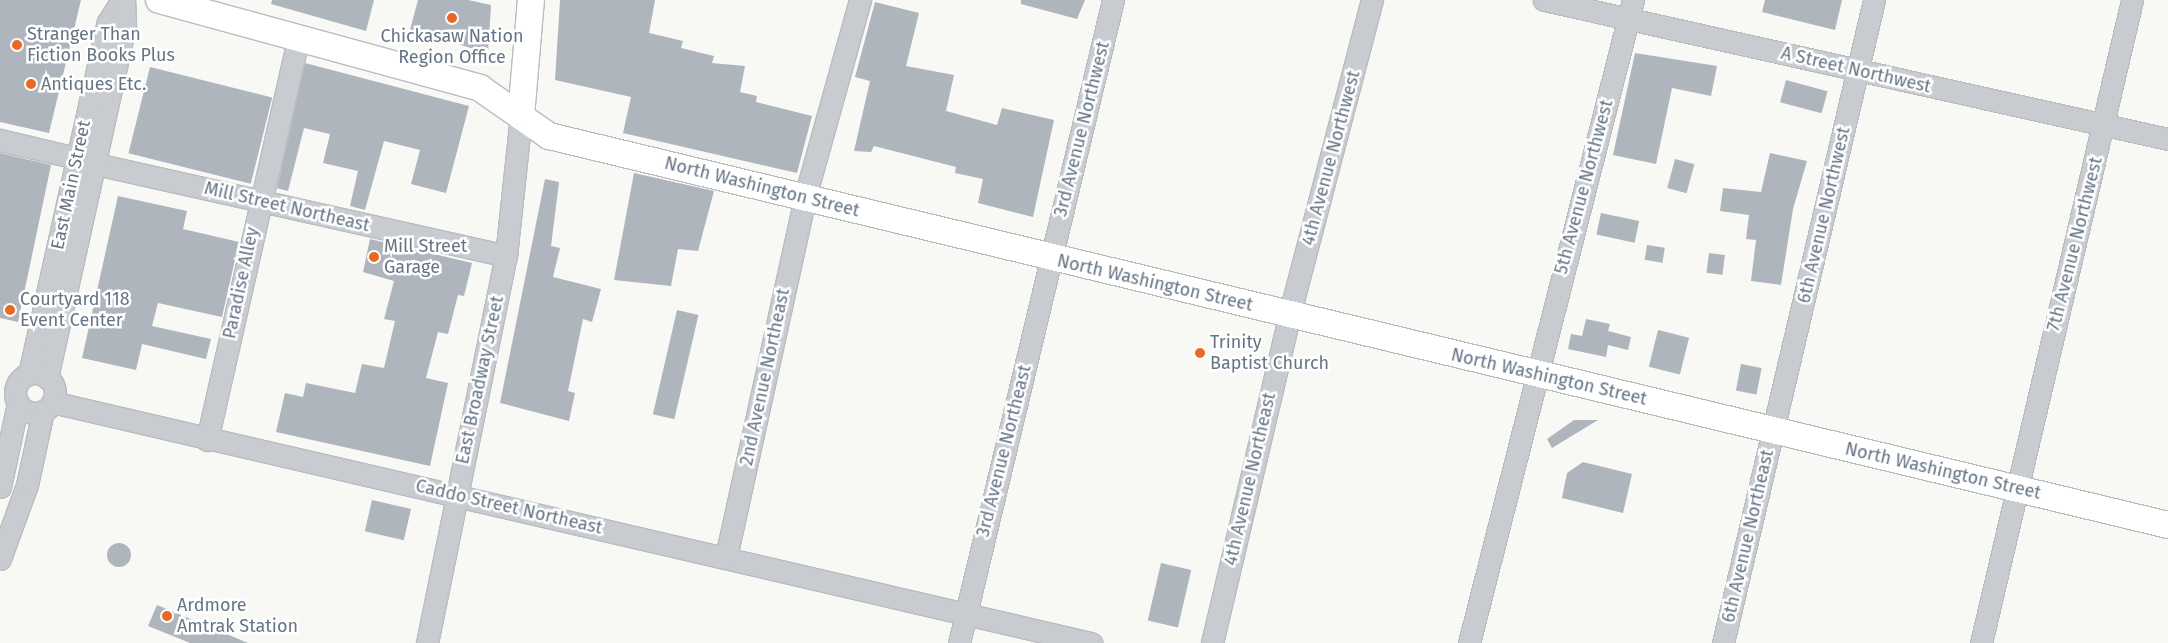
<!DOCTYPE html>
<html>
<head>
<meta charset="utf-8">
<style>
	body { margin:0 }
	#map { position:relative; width:2168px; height:643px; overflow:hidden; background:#f8f8f5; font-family:"Fira Sans",sans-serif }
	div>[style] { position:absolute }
	.building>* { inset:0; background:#aeb5bc; transform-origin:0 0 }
	.round { border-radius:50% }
	.roads { filter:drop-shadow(1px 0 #b9bcc1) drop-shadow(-1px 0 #b9bcc1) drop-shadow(0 1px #b9bcc1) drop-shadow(0 -1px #b9bcc1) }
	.minor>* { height:21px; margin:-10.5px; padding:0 10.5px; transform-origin:10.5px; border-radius:10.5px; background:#c8cbcf }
	.minor>.ring { margin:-10.5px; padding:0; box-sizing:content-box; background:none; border:21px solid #c8cbcf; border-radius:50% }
	.major>* { height:26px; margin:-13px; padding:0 13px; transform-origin:13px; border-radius:13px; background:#fff }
	.dots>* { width:14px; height:14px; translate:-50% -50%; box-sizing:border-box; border:2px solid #fff; border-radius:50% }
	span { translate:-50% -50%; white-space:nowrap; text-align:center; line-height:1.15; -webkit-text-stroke:5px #fff; paint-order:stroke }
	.poi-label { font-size:18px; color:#657588 }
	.left { translate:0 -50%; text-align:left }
	.street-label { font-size:18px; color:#657588 }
</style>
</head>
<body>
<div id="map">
	<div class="building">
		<div style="clip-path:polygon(0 0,81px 0,49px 133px,0 122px)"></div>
		<div style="clip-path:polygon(272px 0,374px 0,366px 31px,271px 4px)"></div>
		<div style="clip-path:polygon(418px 0,468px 0,491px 5px,488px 53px,410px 30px)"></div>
		<div style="clip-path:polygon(560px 0,655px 0,649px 33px,683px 41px,681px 48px,714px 56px,712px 63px,745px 66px,740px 92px,757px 96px,756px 102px,812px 116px,797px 173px,623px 133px,631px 97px,555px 80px)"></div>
		<div style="clip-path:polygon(1021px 0,1085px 0,1077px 19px,1021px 4px)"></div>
		<div style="clip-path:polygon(1765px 0,1842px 0,1835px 30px,1762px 12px)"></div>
		<div style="clip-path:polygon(875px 2px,919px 13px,906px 66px,954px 75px,946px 111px,997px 125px,1002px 108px,1054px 120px,1033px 217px,978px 203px,983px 179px,955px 173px,956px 167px,874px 146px,871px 152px,854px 151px,870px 81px,855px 77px)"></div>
		<div style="clip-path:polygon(1635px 53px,1717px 66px,1711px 96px,1672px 88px,1656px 164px,1613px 155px)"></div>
		<div style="clip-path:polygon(305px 63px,469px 106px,446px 193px,411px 184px,420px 150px,384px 141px,365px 210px,350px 206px,358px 171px,323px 163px,330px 134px,304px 128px,288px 191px,277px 188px)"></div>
		<div style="left:150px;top:67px;width:126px;height:89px;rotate:14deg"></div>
		<div style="left:1786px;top:80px;width:43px;height:23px;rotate:15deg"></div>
		<div style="clip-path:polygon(0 153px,51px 165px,18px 322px,0 318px)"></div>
		<div style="clip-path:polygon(1770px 153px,1807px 161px,1793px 209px,1781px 285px,1751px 281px,1756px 240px,1746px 239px,1749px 215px,1720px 211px,1723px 188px,1761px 192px)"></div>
		<div style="left:1675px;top:159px;width:20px;height:30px;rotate:15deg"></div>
		<div style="clip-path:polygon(634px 173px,714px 191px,698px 251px,678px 249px,671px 286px,614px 280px)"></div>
		<div style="clip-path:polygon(545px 179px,559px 182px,551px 246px,560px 248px,553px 277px,601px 289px,592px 322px,583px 319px,568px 391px,575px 393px,569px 421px,500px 403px)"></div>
		<div style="clip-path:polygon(118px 196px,187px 211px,183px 229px,239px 242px,222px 317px,158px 303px,152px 326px,211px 339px,206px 359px,142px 344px,136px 370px,82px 358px)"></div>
		<div style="left:1601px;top:213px;width:39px;height:22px;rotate:12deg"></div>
		<div style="clip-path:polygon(370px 239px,472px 263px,464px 296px,458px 295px,448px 334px,438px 332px,426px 378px,448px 383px,430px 466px,276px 432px,285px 393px,303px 397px,306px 383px,355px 393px,362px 364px,384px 368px,395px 321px,384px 319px,394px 281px,363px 272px)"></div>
		<div style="left:1647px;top:245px;width:18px;height:15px;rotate:9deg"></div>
		<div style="left:1709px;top:253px;width:16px;height:20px;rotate:7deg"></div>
		<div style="left:677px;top:310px;width:22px;height:107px;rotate:13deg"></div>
		<div style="clip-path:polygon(1586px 319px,1610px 324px,1608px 331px,1631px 337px,1628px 350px,1608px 345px,1606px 357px,1568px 349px,1571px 334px,1582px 336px)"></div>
		<div style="left:1658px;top:330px;width:32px;height:38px;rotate:14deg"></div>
		<div style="left:1741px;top:364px;width:21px;height:27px;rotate:11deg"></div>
		<div style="clip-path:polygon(1574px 420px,1598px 420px,1552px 448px,1547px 439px)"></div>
		<div style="clip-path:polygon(1583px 462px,1632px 474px,1623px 513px,1562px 498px,1567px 473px)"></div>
		<div style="left:372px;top:500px;width:40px;height:32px;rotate:13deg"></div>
		<div class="round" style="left:107px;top:543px;width:24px;height:24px"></div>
		<div style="left:1161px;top:563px;width:31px;height:59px;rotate:13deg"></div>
		<div style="clip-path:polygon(157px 605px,248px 643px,190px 643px,148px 626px)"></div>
	</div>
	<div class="roads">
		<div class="minor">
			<div style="left:1544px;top:0;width:639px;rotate:12.56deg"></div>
			<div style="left:0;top:140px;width:78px;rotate:13.3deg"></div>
			<div style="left:96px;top:164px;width:420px;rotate:12.6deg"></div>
			<div class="ring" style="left:15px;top:373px;width:19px;height:19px"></div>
			<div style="left:29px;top:374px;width:361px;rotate:-77.4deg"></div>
			<div style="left:108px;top:22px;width:26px;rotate:-58deg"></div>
			<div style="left:47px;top:378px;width:362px;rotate:-77.5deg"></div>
			<div style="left:125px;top:25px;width:25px;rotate:-92deg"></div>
			<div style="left:52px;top:402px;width:1067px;rotate:13.06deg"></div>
			<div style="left:207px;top:440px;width:412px;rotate:-77.2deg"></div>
			<div style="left:0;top:487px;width:86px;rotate:-77.9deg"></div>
			<div style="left:726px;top:557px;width:369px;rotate:-77.6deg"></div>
			<div style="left:805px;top:197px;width:205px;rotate:-74.4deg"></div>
			<div style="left:0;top:559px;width:79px;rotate:-70deg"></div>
			<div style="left:27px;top:485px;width:76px;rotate:-77.8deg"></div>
			<div style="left:427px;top:643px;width:395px;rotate:-78.5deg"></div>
			<div style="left:506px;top:256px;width:141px;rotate:-83.9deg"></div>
			<div style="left:959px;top:643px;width:661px;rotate:-76.53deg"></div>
			<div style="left:1212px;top:643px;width:336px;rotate:-76.7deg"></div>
			<div style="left:1289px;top:316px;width:327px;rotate:-75.3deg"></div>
			<div style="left:1469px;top:643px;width:664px;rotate:-75.69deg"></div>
			<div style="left:1723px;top:643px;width:660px;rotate:-76.78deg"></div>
			<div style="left:1981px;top:643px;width:660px;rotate:-76.78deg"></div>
		</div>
		<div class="major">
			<div style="left:159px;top:0;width:333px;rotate:15.3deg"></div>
			<div style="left:480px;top:88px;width:84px;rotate:34.8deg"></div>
			<div style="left:549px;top:136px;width:1665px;rotate:13.51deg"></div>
			<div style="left:521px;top:116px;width:116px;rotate:-85.1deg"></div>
		</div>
	</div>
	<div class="dots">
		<div style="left:452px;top:18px;background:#ee6620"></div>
		<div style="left:17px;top:45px;background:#ee6620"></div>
		<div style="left:31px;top:84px;background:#ee6620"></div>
		<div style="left:374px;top:257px;background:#ee6620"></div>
		<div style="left:10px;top:310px;background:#ee6620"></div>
		<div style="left:1200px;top:353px;background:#ee6620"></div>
		<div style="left:167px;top:616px;background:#ee6620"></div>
	</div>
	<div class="poi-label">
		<span class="left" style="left:27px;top:45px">Stranger Than<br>Fiction Books Plus</span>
		<span style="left:452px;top:47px">Chickasaw Nation<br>Region Office</span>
		<span class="left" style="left:41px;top:84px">Antiques Etc.</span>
		<span class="left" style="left:384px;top:257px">Mill Street<br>Garage</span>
		<span class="left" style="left:20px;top:310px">Courtyard 118<br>Event Center</span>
		<span class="left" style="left:1210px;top:353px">Trinity<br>Baptist Church</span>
		<span class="left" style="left:177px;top:616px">Ardmore<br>Amtrak Station</span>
	</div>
	<div class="street-label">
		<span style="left:1856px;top:70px;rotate:13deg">A Street Northwest</span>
		<span style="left:1082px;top:129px;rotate:-76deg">3rd Avenue Northwest</span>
		<span style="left:1331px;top:158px;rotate:-75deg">4th Avenue Northwest</span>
		<span style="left:71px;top:185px;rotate:-78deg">East Main Street</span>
		<span style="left:762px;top:187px;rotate:14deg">North Washington Street</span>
		<span style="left:1584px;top:187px;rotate:-75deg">5th Avenue Northwest</span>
		<span style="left:287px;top:207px;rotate:13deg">Mill Street Northeast</span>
		<span style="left:1824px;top:215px;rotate:-77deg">6th Avenue Northwest</span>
		<span style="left:2075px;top:244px;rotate:-76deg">7th Avenue Northwest</span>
		<span style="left:241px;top:283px;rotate:-78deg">Paradise Alley</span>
		<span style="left:1155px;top:283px;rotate:13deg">North Washington Street</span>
		<span style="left:765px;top:377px;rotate:-78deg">2nd Avenue Northeast</span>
		<span style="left:1549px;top:377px;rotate:13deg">North Washington Street</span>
		<span style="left:480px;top:380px;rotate:-78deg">East Broadway Street</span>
		<span style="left:1004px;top:451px;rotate:-76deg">3rd Avenue Northeast</span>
		<span style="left:1943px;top:471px;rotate:13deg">North Washington Street</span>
		<span style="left:1250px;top:479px;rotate:-77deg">4th Avenue Northeast</span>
		<span style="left:509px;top:507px;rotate:13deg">Caddo Street Northeast</span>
		<span style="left:1748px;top:536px;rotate:-77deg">6th Avenue Northeast</span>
	</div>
</div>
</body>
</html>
